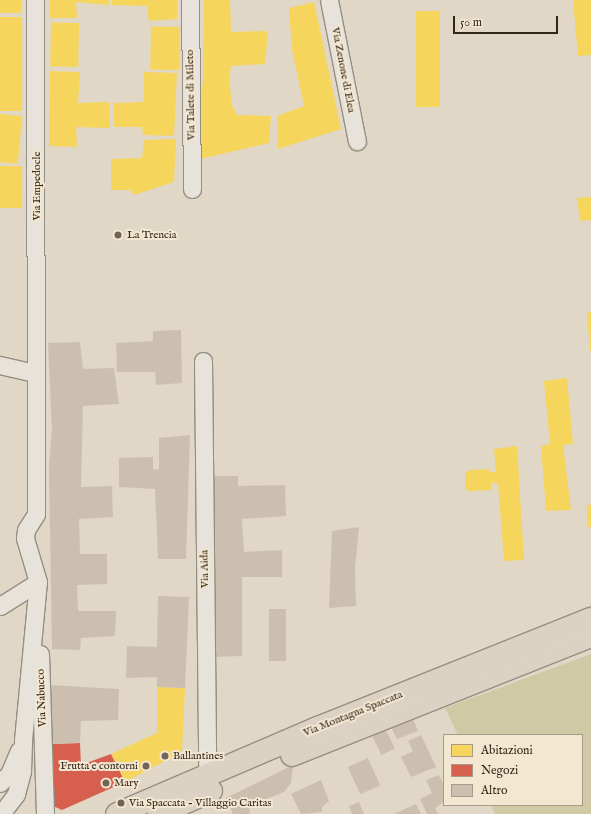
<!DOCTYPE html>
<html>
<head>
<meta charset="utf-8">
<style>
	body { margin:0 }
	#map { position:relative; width:591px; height:814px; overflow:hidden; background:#e1d7c6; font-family:"IM FELL English",serif }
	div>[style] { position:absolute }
	.green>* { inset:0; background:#cfc9a5 }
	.homes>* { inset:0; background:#f6d55c; transform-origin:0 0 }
	.shops>* { inset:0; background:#d6604d }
	.building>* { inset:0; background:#cdbfb0; transform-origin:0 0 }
	.roads { filter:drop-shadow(1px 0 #958e82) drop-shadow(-1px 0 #958e82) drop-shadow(0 1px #958e82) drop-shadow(0 -1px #958e82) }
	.minor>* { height:17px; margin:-8.5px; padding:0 8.5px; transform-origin:8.5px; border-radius:8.5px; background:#e7e2da }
	.major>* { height:22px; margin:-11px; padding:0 11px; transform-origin:11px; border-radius:11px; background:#dbd2c4 }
	.dots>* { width:11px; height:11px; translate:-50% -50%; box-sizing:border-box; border:2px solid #f3e7d2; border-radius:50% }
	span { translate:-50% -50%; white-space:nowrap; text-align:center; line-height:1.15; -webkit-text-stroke:4px #f3e7d2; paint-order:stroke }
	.street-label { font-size:11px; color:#342617 }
	.poi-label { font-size:11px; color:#342617 }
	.left { translate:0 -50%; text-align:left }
	.right { translate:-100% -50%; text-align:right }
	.legend { position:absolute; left:443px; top:734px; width:140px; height:72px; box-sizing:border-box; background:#f3e7d2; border:1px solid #a79a87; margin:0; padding:5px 7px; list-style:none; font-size:12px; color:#342617 }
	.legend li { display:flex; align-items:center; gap:8px; height:20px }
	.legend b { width:20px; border:1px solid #a79a87 }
	.scale { position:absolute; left:453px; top:16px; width:105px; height:18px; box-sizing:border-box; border:2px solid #342617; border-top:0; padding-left:5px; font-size:12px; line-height:14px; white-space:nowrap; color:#342617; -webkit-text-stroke:3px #f3e7d2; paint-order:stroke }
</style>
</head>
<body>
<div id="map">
	<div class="green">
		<div style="clip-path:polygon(591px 654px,591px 814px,495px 814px,491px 805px,582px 805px,582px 735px,458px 735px,445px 708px)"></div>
	</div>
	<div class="homes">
		<div style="left:0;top:0;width:21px;height:13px"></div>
		<div style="clip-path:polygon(50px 0,109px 0,109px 5px,76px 2px,77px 18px,50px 18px)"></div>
		<div style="clip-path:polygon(112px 0,177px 0,177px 19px,149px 21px,147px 6px,112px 5px)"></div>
		<div style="clip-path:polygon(204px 0,230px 0,231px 32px,268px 31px,265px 64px,231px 66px,229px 78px,232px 105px,237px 115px,271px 116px,269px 143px,200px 159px,200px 108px,203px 80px)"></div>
		<div style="clip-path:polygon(573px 0,591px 0,591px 55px,578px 56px)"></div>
		<div style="clip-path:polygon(314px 2px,341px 129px,278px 149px,277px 116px,304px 106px,292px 50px,289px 8px)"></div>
		<div style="left:440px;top:11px;width:96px;height:24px;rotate:90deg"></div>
		<div style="left:0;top:17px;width:22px;height:94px"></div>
		<div style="left:79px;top:23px;width:44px;height:28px;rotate:91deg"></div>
		<div style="left:180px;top:27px;width:43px;height:29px;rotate:91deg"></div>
		<div style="clip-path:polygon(50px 71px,80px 72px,78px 103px,109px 102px,110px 128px,76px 127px,77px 147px,49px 146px)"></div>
		<div style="clip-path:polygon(144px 72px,177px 73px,174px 136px,143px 135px,142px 127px,114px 127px,114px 103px,144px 102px)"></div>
		<div style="left:0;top:114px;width:22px;height:48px;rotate:5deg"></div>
		<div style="clip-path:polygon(176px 139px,174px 182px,134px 195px,130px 190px,111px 190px,111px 159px,142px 158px,144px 140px)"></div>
		<div style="left:0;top:166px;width:22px;height:42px"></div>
		<div style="clip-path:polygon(591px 197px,591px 220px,580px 221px,577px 198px)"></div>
		<div style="clip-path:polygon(591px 312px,591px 351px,590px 351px,587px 313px)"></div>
		<div style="clip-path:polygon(567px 378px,573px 444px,563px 445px,571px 510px,546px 511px,541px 446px,550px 444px,544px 381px)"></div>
		<div style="clip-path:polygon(517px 446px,524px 560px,504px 561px,498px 483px,491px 483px,491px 490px,470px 491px,465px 489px,465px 474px,469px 470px,490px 469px,490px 472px,496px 472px,494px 449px)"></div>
		<div style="clip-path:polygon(587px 505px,591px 505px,591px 527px,588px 527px)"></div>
		<div style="clip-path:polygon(157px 687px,185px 688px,182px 752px,125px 782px,111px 754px,157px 733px)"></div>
	</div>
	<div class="shops">
		<div style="clip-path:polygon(80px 743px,81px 765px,111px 754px,125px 782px,62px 810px,51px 805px,50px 744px)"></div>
	</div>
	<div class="building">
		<div style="clip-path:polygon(181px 330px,182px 383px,156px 385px,155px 372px,117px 372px,116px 343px,153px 341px,153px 331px)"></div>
		<div style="clip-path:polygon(80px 342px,83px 369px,114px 368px,119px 404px,83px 406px,81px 487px,112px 486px,113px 517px,79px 519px,80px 554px,107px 554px,107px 584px,77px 585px,78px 611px,116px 611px,115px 636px,81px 638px,80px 650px,52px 649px,49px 466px,52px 430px,48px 343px)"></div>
		<div style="clip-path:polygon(190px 435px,186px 559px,158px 559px,155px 489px,119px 487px,119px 458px,153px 457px,153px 469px,159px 470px,159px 438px)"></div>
		<div style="clip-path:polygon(212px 476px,238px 476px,238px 486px,285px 485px,286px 516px,242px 519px,244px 552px,282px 550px,282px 577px,242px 577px,242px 656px,213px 657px)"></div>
		<div style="clip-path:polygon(359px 527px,355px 568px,356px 606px,329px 608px,332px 531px)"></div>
		<div style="clip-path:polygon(158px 596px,189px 597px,185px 688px,157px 687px,157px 677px,126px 678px,127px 646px,157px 647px)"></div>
		<div style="left:269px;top:609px;width:17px;height:52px"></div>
		<div style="clip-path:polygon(50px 685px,119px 689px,118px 720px,81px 721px,80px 743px,50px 744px)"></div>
		<div style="clip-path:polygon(412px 716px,418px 731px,397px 739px,391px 727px)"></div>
		<div style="left:384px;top:726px;width:25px;height:15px;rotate:64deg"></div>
		<div style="clip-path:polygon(421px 735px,436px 767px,411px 777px,401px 757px,413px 751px,408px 741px)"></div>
		<div style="left:368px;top:758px;width:30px;height:22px;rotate:66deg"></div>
		<div style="clip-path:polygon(293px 765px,291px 783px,284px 792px,249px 806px,250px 814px,233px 814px,226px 798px)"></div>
		<div style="clip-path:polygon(439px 775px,444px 785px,444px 802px,435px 808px,438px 814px,427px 814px,420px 799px,432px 793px,426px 780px)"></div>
		<div style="clip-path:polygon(321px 780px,329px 801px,322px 807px,322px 812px,301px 814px,291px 794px)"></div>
		<div style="clip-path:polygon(359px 802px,364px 814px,352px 814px,349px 806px)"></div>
		<div style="clip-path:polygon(416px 804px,421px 814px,394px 814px)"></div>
	</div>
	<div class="roads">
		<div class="minor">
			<div style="left:190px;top:0;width:189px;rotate:89.4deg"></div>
			<div style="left:329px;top:0;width:144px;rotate:78.8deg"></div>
			<div style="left:203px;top:361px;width:416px;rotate:89.4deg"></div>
			<div style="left:0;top:365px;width:36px;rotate:13deg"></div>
			<div style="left:0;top:606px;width:45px;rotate:-32.3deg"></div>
			<div style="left:40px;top:654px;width:160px;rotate:88.2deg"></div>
			<div style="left:0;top:783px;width:13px;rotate:-45deg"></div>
			<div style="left:9px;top:774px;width:25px;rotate:-67deg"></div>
			<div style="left:1px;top:814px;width:25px;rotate:-53deg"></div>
			<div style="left:16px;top:794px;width:24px;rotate:-75deg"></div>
			<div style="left:22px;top:771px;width:31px;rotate:-88deg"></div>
			<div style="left:23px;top:740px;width:159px;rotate:-84.6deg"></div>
			<div style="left:38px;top:582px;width:46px;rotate:-106.5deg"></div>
			<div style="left:25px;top:538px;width:8px;rotate:-83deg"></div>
			<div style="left:26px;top:530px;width:19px;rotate:-58deg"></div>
			<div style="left:36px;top:514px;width:514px;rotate:-90.11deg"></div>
		</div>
		<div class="major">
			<div style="left:292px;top:755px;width:322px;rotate:-21.7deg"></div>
			<div style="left:117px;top:814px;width:219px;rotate:-23.2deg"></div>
			<div style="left:318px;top:728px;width:294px;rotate:-21.8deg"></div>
			<div style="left:159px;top:814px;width:57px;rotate:-23.9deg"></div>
		</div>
	</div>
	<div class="dots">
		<div style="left:118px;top:235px;background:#716454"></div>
		<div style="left:165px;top:756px;background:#716454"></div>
		<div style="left:146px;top:766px;background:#716454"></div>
		<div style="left:106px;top:783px;background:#716454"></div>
		<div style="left:121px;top:803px;background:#716454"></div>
	</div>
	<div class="street-label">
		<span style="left:343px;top:70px;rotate:79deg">Via Zenone di Elea</span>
		<span style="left:191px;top:95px;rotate:-91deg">Via Talete di Mileto</span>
		<span style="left:37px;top:186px;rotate:-90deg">Via Empedocle</span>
		<span style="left:205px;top:569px;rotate:-91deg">Via Aida</span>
		<span style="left:42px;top:698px;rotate:-92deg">Via Nabucco</span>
		<span style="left:353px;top:714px;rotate:-22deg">Via Montagna Spaccata</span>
	</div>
	<div class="poi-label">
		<span class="left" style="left:127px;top:235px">La Trencia</span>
		<span class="left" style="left:173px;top:756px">Ballantines</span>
		<span class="right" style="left:138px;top:766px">Frutta e contorni</span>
		<span class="left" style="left:114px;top:783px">Mary</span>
		<span class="left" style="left:129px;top:803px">Via Spaccata - Villaggio Caritas</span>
	</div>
	<ul class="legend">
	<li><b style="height:11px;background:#f6d55c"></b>Abitazioni</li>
	<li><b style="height:11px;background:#d6604d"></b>Negozi</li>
	<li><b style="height:11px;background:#cdbfb0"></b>Altro</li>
	</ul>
	<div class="scale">50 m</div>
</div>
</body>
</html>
